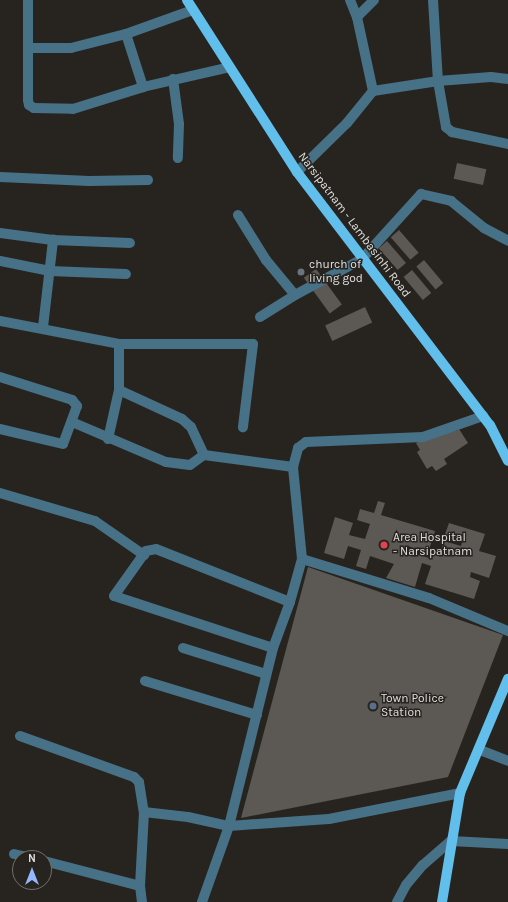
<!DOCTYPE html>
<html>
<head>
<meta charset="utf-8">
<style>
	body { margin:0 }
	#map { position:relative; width:508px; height:902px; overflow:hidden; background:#272420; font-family:Karla,sans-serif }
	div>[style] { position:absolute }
	.building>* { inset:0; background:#5c5854; transform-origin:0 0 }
	.minor>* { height:10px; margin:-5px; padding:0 5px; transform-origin:5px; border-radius:5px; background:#477186 }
	.major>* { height:10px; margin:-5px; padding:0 5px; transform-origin:5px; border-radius:5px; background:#62beea }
	.dots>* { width:11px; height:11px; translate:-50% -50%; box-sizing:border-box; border:2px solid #272420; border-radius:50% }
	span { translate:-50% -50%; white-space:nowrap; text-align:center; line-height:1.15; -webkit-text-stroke:3px #272420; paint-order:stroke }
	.street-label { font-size:12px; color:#e0dfdc }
	.poi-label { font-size:12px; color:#e0dfdc }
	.left { translate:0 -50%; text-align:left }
	.north { position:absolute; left:12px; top:850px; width:40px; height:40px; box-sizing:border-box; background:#272420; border:1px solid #716f6b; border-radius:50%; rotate:0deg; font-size:11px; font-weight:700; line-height:16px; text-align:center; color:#e0dfdc }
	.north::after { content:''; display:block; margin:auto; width:14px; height:18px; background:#93b7fd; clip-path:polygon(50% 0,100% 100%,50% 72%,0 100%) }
</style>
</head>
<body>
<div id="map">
	<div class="building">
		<div style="left:457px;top:163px;width:30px;height:16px;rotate:12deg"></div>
		<div style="left:399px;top:230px;width:30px;height:11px;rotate:49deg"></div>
		<div style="left:387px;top:241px;width:29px;height:11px;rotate:49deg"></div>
		<div style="left:424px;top:260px;width:30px;height:10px;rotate:50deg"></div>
		<div style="left:316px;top:269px;width:44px;height:15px;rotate:54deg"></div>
		<div style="left:412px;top:270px;width:30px;height:11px;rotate:50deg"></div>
		<div style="left:365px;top:307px;width:17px;height:44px;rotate:65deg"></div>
		<div style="clip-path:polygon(452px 424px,456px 431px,459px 429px,468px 443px,444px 459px,447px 464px,436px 471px,432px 466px,427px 469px,417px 452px,420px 450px,416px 443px)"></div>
		<div style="clip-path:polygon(378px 501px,385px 503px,381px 515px,435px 531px,428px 553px,408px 546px,407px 551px,432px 559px,436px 548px,441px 550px,444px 541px,461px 546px,462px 542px,444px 537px,449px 523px,485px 534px,479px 551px,496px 556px,489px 578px,471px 572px,470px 577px,480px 581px,474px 599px,425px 584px,431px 566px,422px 563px,415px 587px,386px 578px,394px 564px,370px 556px,366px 569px,356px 566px,361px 550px,348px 546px,344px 559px,324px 553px,335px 517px,353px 523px,349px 535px,365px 539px,370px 524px,357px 520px,360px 509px,374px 513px)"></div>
		<div style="clip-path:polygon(308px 567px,503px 635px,448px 777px,241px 818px)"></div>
	</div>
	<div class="minor">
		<div style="left:28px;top:0;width:100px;rotate:90deg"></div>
		<div style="left:28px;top:100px;width:5px;rotate:79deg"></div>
		<div style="left:29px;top:105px;width:6px;rotate:31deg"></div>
		<div style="left:34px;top:108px;width:39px;rotate:1deg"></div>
		<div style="left:73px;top:109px;width:73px;rotate:-17.4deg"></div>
		<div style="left:143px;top:87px;width:89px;rotate:-12.9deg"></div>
		<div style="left:350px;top:0;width:18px;rotate:68deg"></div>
		<div style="left:433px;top:0;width:81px;rotate:86.5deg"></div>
		<div style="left:438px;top:81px;width:47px;rotate:80.1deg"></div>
		<div style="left:446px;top:127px;width:8px;rotate:40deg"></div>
		<div style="left:452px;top:132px;width:57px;rotate:12.1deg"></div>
		<div style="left:126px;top:34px;width:56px;rotate:72.2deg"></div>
		<div style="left:28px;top:48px;width:43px"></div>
		<div style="left:71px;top:48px;width:57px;rotate:-14.3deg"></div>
		<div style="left:126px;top:34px;width:71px;rotate:-19.7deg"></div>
		<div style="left:173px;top:79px;width:45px;rotate:82.4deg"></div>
		<div style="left:179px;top:124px;width:34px;rotate:92deg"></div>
		<div style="left:373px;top:91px;width:66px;rotate:-8.7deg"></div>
		<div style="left:438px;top:81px;width:53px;rotate:-4.3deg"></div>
		<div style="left:491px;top:77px;width:17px;rotate:7deg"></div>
		<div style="left:297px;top:172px;width:70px;rotate:-44.4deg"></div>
		<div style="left:347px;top:123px;width:41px;rotate:-50.9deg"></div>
		<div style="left:373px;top:91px;width:76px;rotate:-102.2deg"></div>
		<div style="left:357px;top:17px;width:24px;rotate:-45deg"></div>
		<div style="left:0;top:177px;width:89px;rotate:2.6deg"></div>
		<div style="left:89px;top:181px;width:59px;rotate:-1deg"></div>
		<div style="left:238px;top:215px;width:53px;rotate:58.1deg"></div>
		<div style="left:266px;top:260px;width:45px;rotate:50.4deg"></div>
		<div style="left:0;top:233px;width:53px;rotate:7.5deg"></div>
		<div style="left:53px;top:240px;width:77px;rotate:2.2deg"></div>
		<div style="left:0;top:261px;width:51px;rotate:11.3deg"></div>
		<div style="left:50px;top:271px;width:76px;rotate:2.3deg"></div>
		<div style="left:260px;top:317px;width:41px;rotate:-32.2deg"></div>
		<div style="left:295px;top:295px;width:76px;rotate:-28.2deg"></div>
		<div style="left:362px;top:259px;width:88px;rotate:-47.8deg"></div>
		<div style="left:421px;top:194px;width:31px;rotate:13deg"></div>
		<div style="left:451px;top:201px;width:43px;rotate:39.3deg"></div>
		<div style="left:484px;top:228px;width:27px;rotate:28deg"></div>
		<div style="left:0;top:321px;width:121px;rotate:10.9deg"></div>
		<div style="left:119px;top:344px;width:134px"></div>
		<div style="left:253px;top:344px;width:84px;rotate:96.9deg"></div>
		<div style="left:43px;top:327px;width:88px;rotate:-83.4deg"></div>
		<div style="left:0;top:377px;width:76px;rotate:17.7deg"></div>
		<div style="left:72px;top:400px;width:8px;rotate:50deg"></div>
		<div style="left:77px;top:406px;width:40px;rotate:110.2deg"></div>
		<div style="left:63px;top:444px;width:65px;rotate:-166.6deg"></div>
		<div style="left:119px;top:390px;width:69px;rotate:24.7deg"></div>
		<div style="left:182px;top:419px;width:12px;rotate:42deg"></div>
		<div style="left:191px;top:427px;width:31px;rotate:65deg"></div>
		<div style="left:72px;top:422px;width:102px;rotate:23.1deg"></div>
		<div style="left:166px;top:462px;width:24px;rotate:7deg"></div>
		<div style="left:190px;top:465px;width:17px;rotate:-36deg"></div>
		<div style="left:204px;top:455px;width:90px;rotate:7.7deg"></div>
		<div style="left:293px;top:467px;width:20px;rotate:-75deg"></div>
		<div style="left:298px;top:448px;width:10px;rotate:-37deg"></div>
		<div style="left:306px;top:442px;width:117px;rotate:-2.4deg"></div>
		<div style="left:423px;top:437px;width:64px;rotate:-19.3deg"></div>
		<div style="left:108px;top:439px;width:50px;rotate:-77.3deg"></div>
		<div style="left:119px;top:390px;width:46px;rotate:-90deg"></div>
		<div style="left:0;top:493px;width:99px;rotate:16.4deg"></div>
		<div style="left:95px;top:521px;width:60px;rotate:34.8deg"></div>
		<div style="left:302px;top:559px;width:133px;rotate:17.1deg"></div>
		<div style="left:429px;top:598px;width:86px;rotate:22.7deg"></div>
		<div style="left:183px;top:648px;width:87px;rotate:17.4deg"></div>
		<div style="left:273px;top:648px;width:167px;rotate:-161.9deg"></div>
		<div style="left:114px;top:596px;width:55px;rotate:-54.6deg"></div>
		<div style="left:146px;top:551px;width:10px;rotate:-11deg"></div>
		<div style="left:156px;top:549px;width:144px;rotate:21.6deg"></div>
		<div style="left:290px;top:602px;width:45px;rotate:-74.4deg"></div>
		<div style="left:302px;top:559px;width:92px;rotate:-95.6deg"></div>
		<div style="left:145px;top:681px;width:117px;rotate:16.9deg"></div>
		<div style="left:20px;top:736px;width:121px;rotate:19.8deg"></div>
		<div style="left:134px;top:777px;width:7px;rotate:45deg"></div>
		<div style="left:139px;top:782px;width:30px;rotate:81deg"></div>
		<div style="left:144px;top:812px;width:74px;rotate:93.1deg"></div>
		<div style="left:140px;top:886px;width:16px;rotate:83deg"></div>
		<div style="left:480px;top:750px;width:30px;rotate:21deg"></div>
		<div style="left:144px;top:812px;width:44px;rotate:6.5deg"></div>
		<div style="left:188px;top:817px;width:42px;rotate:12.4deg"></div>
		<div style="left:229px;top:826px;width:100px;rotate:-4deg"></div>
		<div style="left:329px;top:819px;width:134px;rotate:-11.2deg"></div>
		<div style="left:14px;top:854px;width:17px;rotate:13deg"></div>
		<div style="left:44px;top:861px;width:99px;rotate:14.6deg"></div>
		<div style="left:202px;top:902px;width:81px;rotate:-70.4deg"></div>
		<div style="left:229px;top:826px;width:183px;rotate:-76.1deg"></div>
		<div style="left:273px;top:648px;width:49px;rotate:-69.7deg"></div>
		<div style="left:397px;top:902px;width:19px;rotate:-62deg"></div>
		<div style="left:406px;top:885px;width:26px;rotate:-50deg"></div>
		<div style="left:423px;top:865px;width:37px;rotate:-41deg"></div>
		<div style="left:451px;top:841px;width:57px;rotate:3deg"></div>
	</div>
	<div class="major">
		<div style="left:187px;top:0;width:204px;rotate:57.4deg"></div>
		<div style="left:297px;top:172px;width:318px;rotate:52.7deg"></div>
		<div style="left:490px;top:425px;width:40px;rotate:63.4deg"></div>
		<div style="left:442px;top:902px;width:110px;rotate:-80.6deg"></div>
		<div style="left:460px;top:793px;width:124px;rotate:-67.2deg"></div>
	</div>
	<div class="dots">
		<div style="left:301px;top:272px;background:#6b7280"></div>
		<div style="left:384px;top:545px;background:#e0444e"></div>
		<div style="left:373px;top:706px;background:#5c6f8a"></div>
	</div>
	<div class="street-label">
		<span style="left:354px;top:225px;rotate:53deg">Narsipatnam - Lambasinhi Road</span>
	</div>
	<div class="poi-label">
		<span class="left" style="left:309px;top:272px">church of<br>living god</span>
		<span class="left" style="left:393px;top:545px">Area Hospital<br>- Narsipatnam</span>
		<span class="left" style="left:381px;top:706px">Town Police<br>Station</span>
	</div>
	<div class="north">N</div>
</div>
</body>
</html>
